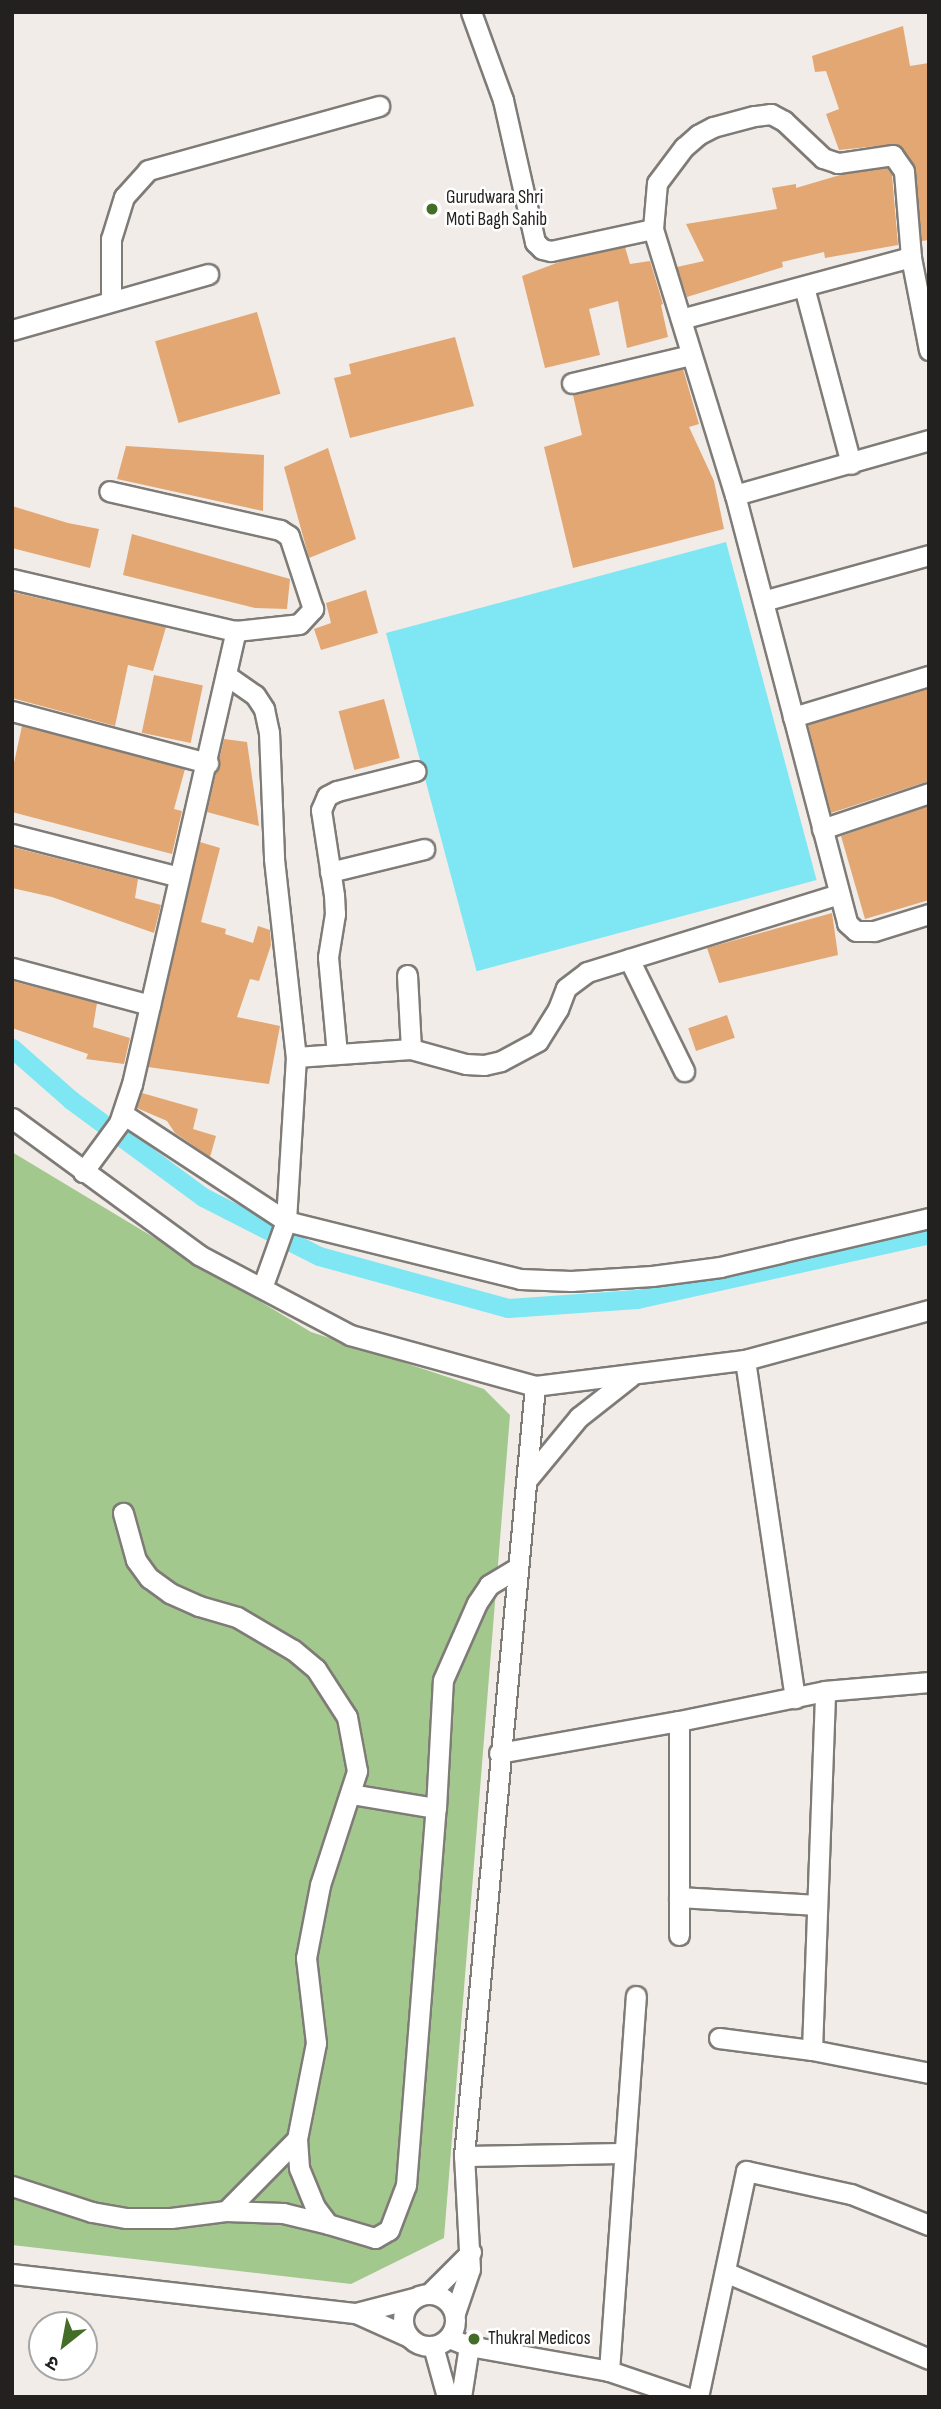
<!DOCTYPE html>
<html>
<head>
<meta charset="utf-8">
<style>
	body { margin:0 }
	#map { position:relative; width:941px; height:2409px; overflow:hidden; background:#f1ece8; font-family:"Sofia Sans Condensed","Noto Sans Devanagari",sans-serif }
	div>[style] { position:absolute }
	.green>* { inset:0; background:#a3c88d }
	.water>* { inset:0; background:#7fe6f3; transform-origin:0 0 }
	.canal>* { height:19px; margin:-9.5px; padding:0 9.5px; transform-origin:9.5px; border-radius:9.5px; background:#7fe6f3 }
	.building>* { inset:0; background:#e2a772; transform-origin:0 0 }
	.roads { filter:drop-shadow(2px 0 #7f7b77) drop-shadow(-2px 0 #7f7b77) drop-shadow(0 2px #7f7b77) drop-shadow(0 -2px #7f7b77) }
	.minor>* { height:19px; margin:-9.5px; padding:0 9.5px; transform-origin:9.5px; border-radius:9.5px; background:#fff }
	.minor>.ring { margin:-9.5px; padding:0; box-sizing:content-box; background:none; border:19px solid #fff; border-radius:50% }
	.dots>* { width:19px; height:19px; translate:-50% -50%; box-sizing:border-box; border:4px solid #fff; border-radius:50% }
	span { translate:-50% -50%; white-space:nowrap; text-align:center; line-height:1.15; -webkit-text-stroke:5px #fff; paint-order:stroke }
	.poi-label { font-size:19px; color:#232120 }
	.left { translate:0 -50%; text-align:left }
	.frame { position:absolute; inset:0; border:14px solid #232120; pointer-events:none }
	.north { position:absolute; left:28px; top:2311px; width:70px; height:70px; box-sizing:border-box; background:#fff; border:2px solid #a7a6a6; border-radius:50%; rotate:211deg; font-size:19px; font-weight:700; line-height:28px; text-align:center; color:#232120 }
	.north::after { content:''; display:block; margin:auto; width:24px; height:32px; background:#446d28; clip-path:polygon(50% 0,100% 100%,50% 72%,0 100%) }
</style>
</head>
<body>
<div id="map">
	<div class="green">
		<div style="clip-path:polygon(12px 1152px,311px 1332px,484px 1389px,510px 1415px,444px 2238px,351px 2284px,12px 2245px)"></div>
	</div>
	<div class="water">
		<div style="left:726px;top:542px;width:350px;height:352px;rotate:75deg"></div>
	</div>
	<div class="canal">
		<div style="left:12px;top:1048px;width:79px;rotate:41.4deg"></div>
		<div style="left:71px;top:1100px;width:164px;rotate:36.3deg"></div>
		<div style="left:203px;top:1197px;width:130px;rotate:27deg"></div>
		<div style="left:319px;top:1256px;width:196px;rotate:15.4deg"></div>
		<div style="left:508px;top:1308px;width:129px;rotate:-4deg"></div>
		<div style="left:637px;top:1299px;width:299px;rotate:-12.5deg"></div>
	</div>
	<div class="building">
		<div style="clip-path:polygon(903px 26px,910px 66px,929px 63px,929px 240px,922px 241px,914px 164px,897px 144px,839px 150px,826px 114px,839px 109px,826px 71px,815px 72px,812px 56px)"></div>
		<div style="clip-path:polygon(887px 168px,892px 175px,898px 245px,825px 258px,824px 252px,782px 262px,783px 267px,687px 297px,677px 267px,704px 261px,686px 224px,777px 209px,772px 188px,796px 184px,796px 188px,840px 175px)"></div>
		<div style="clip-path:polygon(625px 247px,630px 264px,650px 261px,663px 304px,661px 305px,668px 337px,627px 348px,618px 301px,589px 309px,600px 355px,545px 368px,522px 276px,562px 261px)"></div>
		<div style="left:257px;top:312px;width:85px;height:106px;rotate:74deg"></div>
		<div style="clip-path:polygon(455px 337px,474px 406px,350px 438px,334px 378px,351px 374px,349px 364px)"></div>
		<div style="clip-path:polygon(683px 369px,699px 424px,689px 427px,714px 481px,724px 529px,573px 568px,544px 447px,582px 435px,573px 395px)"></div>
		<div style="clip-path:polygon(126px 446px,264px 455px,263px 511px,117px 479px)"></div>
		<div style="clip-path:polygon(328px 448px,356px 539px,309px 558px,284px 467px)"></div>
		<div style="clip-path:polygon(12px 506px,68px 523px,99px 529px,90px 568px,12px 548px)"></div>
		<div style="clip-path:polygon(132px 534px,290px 579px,287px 609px,255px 608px,123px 575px)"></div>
		<div style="clip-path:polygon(366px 590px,378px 633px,321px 650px,314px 629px,331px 623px,326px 603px)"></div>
		<div style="clip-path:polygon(12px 592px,166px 627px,153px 671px,128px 665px,115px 726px,12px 698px)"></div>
		<div style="left:154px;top:675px;width:50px;height:59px;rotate:12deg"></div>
		<div style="clip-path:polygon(929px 689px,929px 781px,831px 813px,808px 725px)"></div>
		<div style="left:384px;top:699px;width:61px;height:47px;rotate:75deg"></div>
		<div style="clip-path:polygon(22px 726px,185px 769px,174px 809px,182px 811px,172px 854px,12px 812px,12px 772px)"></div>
		<div style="clip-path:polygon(224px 739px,247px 742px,259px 826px,207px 812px)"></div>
		<div style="clip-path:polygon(929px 806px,929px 900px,865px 919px,841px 836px)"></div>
		<div style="clip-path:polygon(200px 842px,220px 848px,201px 922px,226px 929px,225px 934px,253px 943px,258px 926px,270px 930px,271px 945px,259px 981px,250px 979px,237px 1017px,280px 1026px,269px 1084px,148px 1067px)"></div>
		<div style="clip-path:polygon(12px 847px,138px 879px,135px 898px,161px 905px,154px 933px,52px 897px,12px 888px)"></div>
		<div style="clip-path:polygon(832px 913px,838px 955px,719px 983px,707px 948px)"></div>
		<div style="clip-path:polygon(12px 981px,97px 1003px,93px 1027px,130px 1038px,124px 1064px,86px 1059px,88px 1054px,12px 1028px)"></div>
		<div style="left:727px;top:1015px;width:24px;height:41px;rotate:71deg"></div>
		<div style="clip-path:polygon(142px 1093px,198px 1109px,193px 1129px,216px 1136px,210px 1157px,175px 1133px,167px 1121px,137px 1108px)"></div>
	</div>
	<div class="roads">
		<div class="minor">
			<div style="left:471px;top:12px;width:94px;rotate:70deg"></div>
			<div style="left:503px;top:100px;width:146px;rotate:77.3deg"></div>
			<div style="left:535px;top:242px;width:10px;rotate:45deg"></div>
			<div style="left:542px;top:249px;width:9px;rotate:13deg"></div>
			<div style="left:551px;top:251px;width:104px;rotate:-12.2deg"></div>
			<div style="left:804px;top:287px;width:183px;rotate:75.1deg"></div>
			<div style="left:111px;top:299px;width:60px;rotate:-90deg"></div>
			<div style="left:111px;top:239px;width:44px;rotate:-72.8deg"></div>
			<div style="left:124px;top:197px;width:36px;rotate:-48deg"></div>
			<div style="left:148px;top:170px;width:240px;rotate:-15.5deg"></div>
			<div style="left:681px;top:319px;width:238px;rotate:-15.1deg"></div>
			<div style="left:12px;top:330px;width:204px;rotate:-15.9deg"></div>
			<div style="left:929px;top:350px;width:95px;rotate:-101deg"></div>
			<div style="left:911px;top:257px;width:86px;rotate:-94.7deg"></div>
			<div style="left:904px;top:171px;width:19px;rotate:-125deg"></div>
			<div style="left:893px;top:155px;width:56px;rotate:171.7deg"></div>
			<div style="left:838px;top:163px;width:16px;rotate:-162deg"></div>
			<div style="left:823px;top:158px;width:54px;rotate:-136.5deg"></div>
			<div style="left:784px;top:121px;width:15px;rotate:-152deg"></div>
			<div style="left:771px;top:114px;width:17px;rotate:173deg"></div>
			<div style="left:754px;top:116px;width:42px;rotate:165deg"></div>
			<div style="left:713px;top:127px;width:17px;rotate:152deg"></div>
			<div style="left:698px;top:135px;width:18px;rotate:139deg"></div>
			<div style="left:684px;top:147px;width:45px;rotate:126.9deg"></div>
			<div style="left:657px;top:183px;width:46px;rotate:95deg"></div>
			<div style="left:653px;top:229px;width:278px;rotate:72.9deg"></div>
			<div style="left:735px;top:495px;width:442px;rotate:75.3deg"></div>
			<div style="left:847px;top:923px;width:12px;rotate:42deg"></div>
			<div style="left:856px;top:931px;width:18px"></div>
			<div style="left:874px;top:931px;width:58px;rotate:-17.2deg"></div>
			<div style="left:572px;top:383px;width:121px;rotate:-13.3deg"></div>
			<div style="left:735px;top:495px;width:202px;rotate:-15.8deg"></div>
			<div style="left:12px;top:579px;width:230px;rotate:13.1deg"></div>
			<div style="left:236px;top:631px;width:63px;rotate:-6.3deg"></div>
			<div style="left:299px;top:624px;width:21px;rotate:-47deg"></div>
			<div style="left:313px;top:609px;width:77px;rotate:-108.2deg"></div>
			<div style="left:289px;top:536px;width:11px;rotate:-146deg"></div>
			<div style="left:280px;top:530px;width:175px;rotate:-167.2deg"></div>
			<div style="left:763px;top:601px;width:172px;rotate:-15.5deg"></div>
			<div style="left:226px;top:675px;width:35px;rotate:35deg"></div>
			<div style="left:255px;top:695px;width:17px;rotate:57deg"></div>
			<div style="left:264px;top:709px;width:24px;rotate:78deg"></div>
			<div style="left:269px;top:732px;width:127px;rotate:87.7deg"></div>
			<div style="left:274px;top:859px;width:199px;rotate:83.7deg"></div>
			<div style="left:296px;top:1057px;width:164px;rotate:93.5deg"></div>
			<div style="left:286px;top:1221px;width:71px;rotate:109.7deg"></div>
			<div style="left:12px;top:711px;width:203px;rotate:14.9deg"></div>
			<div style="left:793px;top:717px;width:142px;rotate:-16.8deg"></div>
			<div style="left:822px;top:829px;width:113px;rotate:-18.6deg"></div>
			<div style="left:12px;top:834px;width:172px;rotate:14.4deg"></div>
			<div style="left:330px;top:872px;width:97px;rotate:-13.7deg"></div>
			<div style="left:629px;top:959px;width:125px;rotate:63.8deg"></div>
			<div style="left:12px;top:968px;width:143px;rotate:15deg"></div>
			<div style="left:407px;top:975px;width:74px;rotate:86.9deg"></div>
			<div style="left:337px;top:1054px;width:97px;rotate:-95.3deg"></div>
			<div style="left:328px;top:957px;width:44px;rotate:-80.8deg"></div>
			<div style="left:335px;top:914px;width:19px;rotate:-93deg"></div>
			<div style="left:334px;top:895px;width:86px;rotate:-98.7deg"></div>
			<div style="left:321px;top:810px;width:15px;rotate:-67deg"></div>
			<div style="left:327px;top:796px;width:11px;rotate:-27deg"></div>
			<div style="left:337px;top:791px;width:81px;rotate:-14.2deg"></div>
			<div style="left:296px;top:1057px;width:115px;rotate:-4deg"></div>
			<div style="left:411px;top:1049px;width:57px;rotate:15.3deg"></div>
			<div style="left:466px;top:1064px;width:18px;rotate:3deg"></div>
			<div style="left:484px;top:1065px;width:17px;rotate:-13deg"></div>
			<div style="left:501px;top:1061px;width:42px;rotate:-28.4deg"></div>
			<div style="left:538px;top:1041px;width:38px;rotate:-58deg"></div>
			<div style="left:558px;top:1009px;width:22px;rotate:-69deg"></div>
			<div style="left:566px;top:988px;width:26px;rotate:-37deg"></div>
			<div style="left:587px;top:972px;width:264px;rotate:-17.2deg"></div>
			<div style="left:123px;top:1114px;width:195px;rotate:33.3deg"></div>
			<div style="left:286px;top:1221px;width:241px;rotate:13.9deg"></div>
			<div style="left:520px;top:1279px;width:51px;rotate:2.2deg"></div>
			<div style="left:571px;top:1281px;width:81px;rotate:-3.5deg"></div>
			<div style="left:652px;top:1276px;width:69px;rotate:-7.5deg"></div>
			<div style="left:720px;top:1267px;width:215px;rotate:-13.2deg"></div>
			<div style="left:12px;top:1118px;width:232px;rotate:36.2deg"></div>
			<div style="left:199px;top:1255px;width:171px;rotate:27.9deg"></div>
			<div style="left:350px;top:1335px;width:192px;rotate:15.4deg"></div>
			<div style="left:83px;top:1172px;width:61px;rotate:-53.7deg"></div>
			<div style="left:119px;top:1123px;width:41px;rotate:-71.6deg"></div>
			<div style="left:132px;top:1084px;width:465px;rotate:-77.1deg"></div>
			<div style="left:745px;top:1360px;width:342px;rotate:81.6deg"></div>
			<div style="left:526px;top:1481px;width:83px;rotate:-50.4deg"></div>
			<div style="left:579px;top:1417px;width:65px;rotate:-38.1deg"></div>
			<div style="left:499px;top:1753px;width:183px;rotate:-10.1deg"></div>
			<div style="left:679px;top:1721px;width:149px;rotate:-11.6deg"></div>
			<div style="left:351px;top:1794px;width:86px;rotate:9.4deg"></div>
			<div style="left:436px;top:1808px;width:128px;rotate:-86.9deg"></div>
			<div style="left:443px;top:1680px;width:84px;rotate:-66.2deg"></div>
			<div style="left:477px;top:1603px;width:22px;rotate:-56deg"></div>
			<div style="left:489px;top:1585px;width:33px;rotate:-31deg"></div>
			<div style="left:679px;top:1897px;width:138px;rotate:3.3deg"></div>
			<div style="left:679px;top:1935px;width:214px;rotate:-90deg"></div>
			<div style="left:719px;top:2038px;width:94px;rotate:7.4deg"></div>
			<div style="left:812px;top:2050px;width:119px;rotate:11.1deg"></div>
			<div style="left:812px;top:2050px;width:359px;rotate:-87.9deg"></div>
			<div style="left:825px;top:1691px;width:104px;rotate:-4.9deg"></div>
			<div style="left:297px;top:2139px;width:29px;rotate:86deg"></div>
			<div style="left:299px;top:2168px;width:42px;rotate:67.7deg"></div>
			<div style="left:315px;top:2207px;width:21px;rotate:53deg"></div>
			<div style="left:328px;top:2224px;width:49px;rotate:16.6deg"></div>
			<div style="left:375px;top:2238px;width:16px;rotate:-30deg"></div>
			<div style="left:389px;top:2230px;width:48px;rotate:-69.3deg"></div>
			<div style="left:406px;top:2185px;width:378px;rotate:-85.5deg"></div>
			<div style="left:464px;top:2156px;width:160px;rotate:-1.1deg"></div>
			<div style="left:12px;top:2186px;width:84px;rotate:18deg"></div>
			<div style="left:92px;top:2212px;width:35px;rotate:10deg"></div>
			<div style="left:126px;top:2218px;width:45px"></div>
			<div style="left:171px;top:2218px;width:55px;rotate:-7.3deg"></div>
			<div style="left:226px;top:2211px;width:101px;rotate:-45.4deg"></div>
			<div style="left:297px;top:2139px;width:98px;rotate:-78.8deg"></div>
			<div style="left:316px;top:2043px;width:86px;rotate:-96.7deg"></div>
			<div style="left:306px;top:1958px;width:74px;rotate:-79.1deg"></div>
			<div style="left:320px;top:1885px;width:120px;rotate:-72deg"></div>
			<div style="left:357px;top:1771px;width:55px;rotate:-100.5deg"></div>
			<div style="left:347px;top:1717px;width:57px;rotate:-122.9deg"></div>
			<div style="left:316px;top:1669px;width:30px;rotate:-140deg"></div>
			<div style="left:293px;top:1650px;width:65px;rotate:-149.5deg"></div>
			<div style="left:237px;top:1617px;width:40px;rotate:-164deg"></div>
			<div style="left:199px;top:1606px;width:32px;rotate:-156deg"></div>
			<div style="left:170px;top:1593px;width:26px;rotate:-144deg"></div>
			<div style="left:149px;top:1578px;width:22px;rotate:-126deg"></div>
			<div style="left:136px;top:1560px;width:49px;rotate:-105.5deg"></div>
			<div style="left:226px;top:2211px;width:57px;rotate:2deg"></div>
			<div style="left:283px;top:2213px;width:46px;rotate:13.7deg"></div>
			<div style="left:725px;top:2272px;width:222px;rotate:23.1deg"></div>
			<div style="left:12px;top:2274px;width:346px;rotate:6.5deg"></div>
			<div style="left:356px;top:2313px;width:58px;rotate:24.4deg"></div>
			<div style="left:430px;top:2293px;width:58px;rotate:-45deg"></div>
			<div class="ring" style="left:403px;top:2294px;width:33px;height:33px"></div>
			<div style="left:356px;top:2313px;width:60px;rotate:-14.5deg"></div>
			<div style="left:455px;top:2313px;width:46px;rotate:-71.2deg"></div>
			<div style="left:470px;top:2269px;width:113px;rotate:-93deg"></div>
			<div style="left:464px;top:2156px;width:773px;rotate:-84.73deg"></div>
			<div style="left:535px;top:1386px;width:212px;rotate:-7.1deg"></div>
			<div style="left:745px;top:1360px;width:191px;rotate:-15.2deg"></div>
			<div style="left:449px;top:2338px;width:22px;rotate:22deg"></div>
			<div style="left:469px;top:2346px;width:142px;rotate:10.1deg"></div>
			<div style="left:609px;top:2371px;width:81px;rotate:18.7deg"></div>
			<div style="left:433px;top:2346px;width:53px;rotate:74.6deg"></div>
			<div style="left:609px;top:2371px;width:376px;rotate:-85.9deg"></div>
			<div style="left:461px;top:2397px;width:52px;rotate:-81.1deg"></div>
			<div style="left:698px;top:2397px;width:231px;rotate:-78deg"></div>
			<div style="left:746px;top:2171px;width:107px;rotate:12.4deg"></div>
			<div style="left:851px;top:2194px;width:84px;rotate:21.7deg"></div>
		</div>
	</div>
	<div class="dots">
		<div style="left:432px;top:209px;background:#446d28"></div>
		<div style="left:474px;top:2339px;background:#446d28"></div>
	</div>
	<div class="poi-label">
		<span class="left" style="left:446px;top:209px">Gurudwara Shri<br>Moti Bagh Sahib</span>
		<span class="left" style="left:488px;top:2339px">Thukral Medicos</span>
	</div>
	<div class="frame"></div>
	<div class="north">उ</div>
</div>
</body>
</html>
